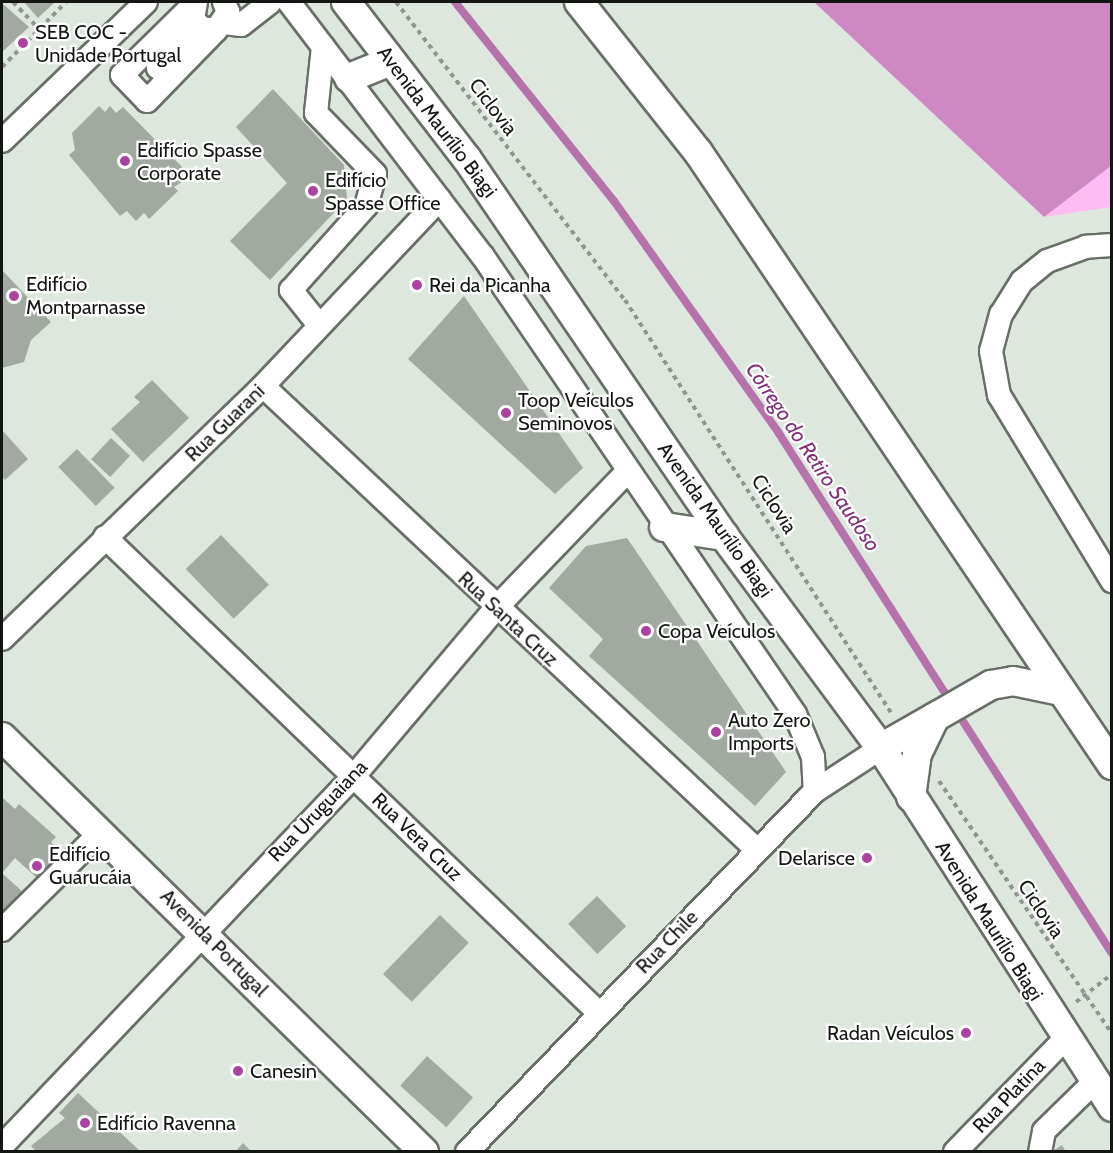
<!DOCTYPE html>
<html>
<head>
<meta charset="utf-8">
<style>
	body { margin:0 }
	#map { position:relative; width:1113px; height:1153px; overflow:hidden; background:#dee7dd; font-family:Cabin,sans-serif }
	div>[style] { position:absolute }
	.green>* { inset:0; background:#fdbcf2 }
	.forest>* { inset:0; background:#ce89c3 }
	.stream>* { height:8px; margin:-4px; padding:0 4px; transform-origin:4px; border-radius:4px; background:#b572ab }
	.building>* { inset:0; background:#a1a9a0; transform-origin:0 0 }
	.path>* { height:4px; margin-top:-2px; transform-origin:0; background:repeating-linear-gradient(90deg,#90968f 0 4.5px,transparent 0 9px) }
	.roads { filter:drop-shadow(2px 0 #686f67) drop-shadow(-2px 0 #686f67) drop-shadow(0 2px #686f67) drop-shadow(0 -2px #686f67) }
	.minor>* { height:22px; margin:-11px; padding:0 11px; transform-origin:11px; border-radius:11px; background:#fff }
	.major>* { height:28px; margin:-14px; padding:0 14px; transform-origin:14px; border-radius:14px; background:#fff }
	.dots>* { width:16px; height:16px; translate:-50% -50%; box-sizing:border-box; border:3px solid #fff; border-radius:50% }
	span { translate:-50% -50%; white-space:nowrap; text-align:center; line-height:1.15; -webkit-text-stroke:4.5px #fff; paint-order:stroke }
	.poi-label { font-size:20px; color:#131613 }
	.left { translate:0 -50%; text-align:left }
	.right { translate:-100% -50%; text-align:right }
	.street-label { font-size:20px; color:#131613 }
	.water-label { font-size:21px; color:#802f77; font-style:italic }
	.frame { position:absolute; inset:0; border:3px solid #131613; pointer-events:none }
</style>
</head>
<body>
<div id="map">
	<div class="green">
		<div style="clip-path:polygon(1111px 166px,1111px 207px,1044px 217px)"></div>
	</div>
	<div class="forest">
		<div style="clip-path:polygon(814px 2px,1111px 2px,1111px 166px,1044px 217px)"></div>
	</div>
	<div class="stream">
		<div style="left:455px;top:2px;width:255px;rotate:51.4deg"></div>
		<div style="left:614px;top:201px;width:283px;rotate:54.6deg"></div>
		<div style="left:778px;top:432px;width:321px;rotate:57.4deg"></div>
		<div style="left:957px;top:712px;width:287px;rotate:57.3deg"></div>
	</div>
	<div class="building">
		<div style="clip-path:polygon(24px 2px,55px 2px,38px 18px)"></div>
		<div style="clip-path:polygon(3px 4px,29px 27px,2px 52px,2px 5px)"></div>
		<div style="clip-path:polygon(273px 89px,344px 165px,347px 199px,270px 280px,230px 241px,287px 183px,236px 127px)"></div>
		<div style="clip-path:polygon(99px 106px,105px 112px,110px 106px,116px 113px,123px 107px,182px 167px,175px 174px,182px 182px,174px 187px,178px 191px,149px 219px,144px 213px,136px 221px,127px 211px,120px 216px,69px 155px,75px 150px,72px 133px)"></div>
		<div style="clip-path:polygon(2px 270px,51px 322px,31px 340px,24px 362px,2px 368px)"></div>
		<div style="clip-path:polygon(464px 296px,583px 468px,555px 494px,408px 359px)"></div>
		<div style="clip-path:polygon(152px 380px,189px 418px,143px 462px,111px 429px,140px 402px,134px 397px)"></div>
		<div style="clip-path:polygon(2px 430px,28px 459px,5px 480px,2px 476px)"></div>
		<div style="left:111px;top:438px;width:26px;height:29px;rotate:43deg"></div>
		<div style="left:77px;top:449px;width:54px;height:26px;rotate:46deg"></div>
		<div style="left:221px;top:535px;width:69px;height:49px;rotate:46deg"></div>
		<div style="clip-path:polygon(627px 538px,786px 772px,755px 806px,589px 656px,603px 639px,549px 588px,586px 546px)"></div>
		<div style="clip-path:polygon(3px 798px,15px 809px,19px 804px,56px 837px,51px 842px,63px 852px,38px 879px,15px 858px,2px 873px,25px 894px,2px 920px,2px 800px)"></div>
		<div style="left:597px;top:896px;width:42px;height:40px;rotate:46deg"></div>
		<div style="left:440px;top:915px;width:40px;height:82px;rotate:44deg"></div>
		<div style="left:427px;top:1056px;width:62px;height:40px;rotate:42deg"></div>
		<div style="clip-path:polygon(78px 1093px,141px 1152px,37px 1152px,31px 1146px,65px 1118px,59px 1113px)"></div>
		<div style="clip-path:polygon(243px 1143px,252px 1152px,235px 1152px)"></div>
		<div style="clip-path:polygon(1062px 1145px,1066px 1152px,1051px 1152px)"></div>
	</div>
	<div class="path">
		<div style="left:13px;top:2px;width:37px;rotate:46deg"></div>
		<div style="left:396px;top:2px;width:376px;rotate:52.5deg"></div>
		<div style="left:625px;top:300px;width:493px;rotate:57.2deg"></div>
		<div style="left:2px;top:67px;width:91px;rotate:-45.4deg"></div>
		<div style="left:939px;top:781px;width:306px;rotate:55.6deg"></div>
		<div style="left:1076px;top:1002px;width:46px;rotate:-37.9deg"></div>
	</div>
	<div class="roads">
		<div class="minor">
			<div style="left:196px;top:2px;width:17px;rotate:100deg"></div>
			<div style="left:193px;top:19px;width:12px;rotate:48deg"></div>
			<div style="left:201px;top:28px;width:15px;rotate:8deg"></div>
			<div style="left:216px;top:30px;width:22px;rotate:-56deg"></div>
			<div style="left:228px;top:12px;width:11px;rotate:-112deg"></div>
			<div style="left:289px;top:2px;width:318px;rotate:52.7deg"></div>
			<div style="left:482px;top:255px;width:556px;rotate:55.71deg"></div>
			<div style="left:795px;top:714px;width:47px;rotate:67.3deg"></div>
			<div style="left:813px;top:757px;width:34px;rotate:87deg"></div>
			<div style="left:192px;top:6px;width:98px;rotate:135.4deg"></div>
			<div style="left:122px;top:75px;width:36px;rotate:46deg"></div>
			<div style="left:147px;top:101px;width:99px;rotate:-45.8deg"></div>
			<div style="left:224px;top:23px;width:17px;rotate:7deg"></div>
			<div style="left:241px;top:25px;width:37px;rotate:-38deg"></div>
			<div style="left:158px;top:68px;width:59px;rotate:-47.1deg"></div>
			<div style="left:2px;top:141px;width:200px;rotate:-44deg"></div>
			<div style="left:1112px;top:245px;width:26px;rotate:176deg"></div>
			<div style="left:1086px;top:247px;width:41px;rotate:160.3deg"></div>
			<div style="left:1047px;top:261px;width:32px;rotate:141deg"></div>
			<div style="left:1022px;top:281px;width:39px;rotate:122deg"></div>
			<div style="left:1001px;top:314px;width:38px;rotate:105deg"></div>
			<div style="left:991px;top:351px;width:45px;rotate:79.7deg"></div>
			<div style="left:999px;top:395px;width:218px;rotate:58.7deg"></div>
			<div style="left:319px;top:325px;width:45px;rotate:-128.7deg"></div>
			<div style="left:291px;top:290px;width:113px;rotate:-48.2deg"></div>
			<div style="left:366px;top:206px;width:33px;rotate:-74deg"></div>
			<div style="left:375px;top:174px;width:85px;rotate:-134deg"></div>
			<div style="left:316px;top:113px;width:67px;rotate:-84deg"></div>
			<div style="left:263px;top:386px;width:676px;rotate:43.2deg"></div>
			<div style="left:105px;top:537px;width:686px;rotate:43.94deg"></div>
			<div style="left:2px;top:639px;width:363px;rotate:-44.1deg"></div>
			<div style="left:263px;top:386px;width:257px;rotate:-46.6deg"></div>
			<div style="left:2px;top:930px;width:139px;rotate:-44.7deg"></div>
			<div style="left:2px;top:1146px;width:511px;rotate:-46.43deg"></div>
			<div style="left:354px;top:776px;width:220px;rotate:-49.8deg"></div>
			<div style="left:496px;top:608px;width:190px;rotate:-46.1deg"></div>
			<div style="left:467px;top:1152px;width:501px;rotate:-46.05deg"></div>
			<div style="left:815px;top:791px;width:79px;rotate:-33.1deg"></div>
			<div style="left:955px;top:1152px;width:156px;rotate:-45.8deg"></div>
			<div style="left:1040px;top:1152px;width:21px;rotate:-79deg"></div>
			<div style="left:1044px;top:1131px;width:70px;rotate:-44.4deg"></div>
		</div>
		<div class="major">
			<div style="left:346px;top:2px;width:198px;rotate:52.4deg"></div>
			<div style="left:467px;top:159px;width:456px;rotate:55.7deg"></div>
			<div style="left:724px;top:536px;width:264px;rotate:53.5deg"></div>
			<div style="left:881px;top:748px;width:427px;rotate:57.2deg"></div>
			<div style="left:579px;top:2px;width:191px;rotate:51.6deg"></div>
			<div style="left:698px;top:152px;width:740px;rotate:55.97deg"></div>
			<div style="left:349px;top:78px;width:45px;rotate:-22deg"></div>
			<div style="left:664px;top:527px;width:61px;rotate:8.5deg"></div>
			<div style="left:2px;top:737px;width:592px;rotate:44.52deg"></div>
			<div style="left:881px;top:748px;width:127px;rotate:-29.8deg"></div>
			<div style="left:991px;top:685px;width:22px;rotate:-10deg"></div>
			<div style="left:1013px;top:681px;width:49px;rotate:11.8deg"></div>
			<div style="left:911px;top:797px;width:43px;rotate:-82.1deg"></div>
			<div style="left:917px;top:754px;width:41px;rotate:-64.1deg"></div>
		</div>
	</div>
	<div class="dots">
		<div style="left:23px;top:43px;background:#ad41a1"></div>
		<div style="left:125px;top:161px;background:#ad41a1"></div>
		<div style="left:313px;top:191px;background:#ad41a1"></div>
		<div style="left:417px;top:285px;background:#ad41a1"></div>
		<div style="left:14px;top:296px;background:#ad41a1"></div>
		<div style="left:506px;top:413px;background:#ad41a1"></div>
		<div style="left:646px;top:631px;background:#ad41a1"></div>
		<div style="left:716px;top:732px;background:#ad41a1"></div>
		<div style="left:867px;top:858px;background:#ad41a1"></div>
		<div style="left:37px;top:866px;background:#ad41a1"></div>
		<div style="left:966px;top:1033px;background:#ad41a1"></div>
		<div style="left:238px;top:1071px;background:#ad41a1"></div>
		<div style="left:85px;top:1123px;background:#ad41a1"></div>
	</div>
	<div class="poi-label">
		<span class="left" style="left:35px;top:44px">SEB COC -<br>Unidade Portugal</span>
		<span class="left" style="left:137px;top:162px">Edifício Spasse<br>Corporate</span>
		<span class="left" style="left:325px;top:192px">Edifício<br>Spasse Office</span>
		<span class="left" style="left:26px;top:296px">Edifício<br>Montparnasse</span>
		<span class="left" style="left:429px;top:285px">Rei da Picanha</span>
		<span class="left" style="left:518px;top:412px">Toop Veículos<br>Seminovos</span>
		<span class="left" style="left:658px;top:631px">Copa Veículos</span>
		<span class="left" style="left:728px;top:732px">Auto Zero<br>Imports</span>
		<span class="left" style="left:49px;top:866px">Edifício<br>Guarucáia</span>
		<span class="right" style="left:855px;top:858px">Delarisce</span>
		<span class="right" style="left:954px;top:1033px">Radan Veículos</span>
		<span class="left" style="left:250px;top:1071px">Canesin</span>
		<span class="left" style="left:97px;top:1123px">Edifício Ravenna</span>
	</div>
	<div class="street-label">
		<span style="left:493px;top:107px;rotate:53deg">Ciclovia</span>
		<span style="left:437px;top:122px;rotate:53deg">Avenida Maurílio Biagi</span>
		<span style="left:225px;top:423px;rotate:-44deg">Rua Guarani</span>
		<span style="left:774px;top:504px;rotate:57deg">Ciclovia</span>
		<span style="left:715px;top:520px;rotate:55deg">Avenida Maurílio Biagi</span>
		<span style="left:508px;top:619px;rotate:43deg">Rua Santa Cruz</span>
		<span style="left:318px;top:811px;rotate:-46deg">Rua Uruguaiana</span>
		<span style="left:417px;top:837px;rotate:44deg">Rua Vera Cruz</span>
		<span style="left:1041px;top:909px;rotate:56deg">Ciclovia</span>
		<span style="left:989px;top:921px;rotate:58deg">Avenida Maurílio Biagi</span>
		<span style="left:667px;top:942px;rotate:-46deg">Rua Chile</span>
		<span style="left:214px;top:943px;rotate:45deg">Avenida Portugal</span>
		<span style="left:1009px;top:1096px;rotate:-46deg">Rua Platina</span>
	</div>
	<div class="water-label">
		<span style="left:813px;top:457px;rotate:56deg">Córrego do Retiro Saudoso</span>
	</div>
	<div class="frame"></div>
</div>
</body>
</html>
